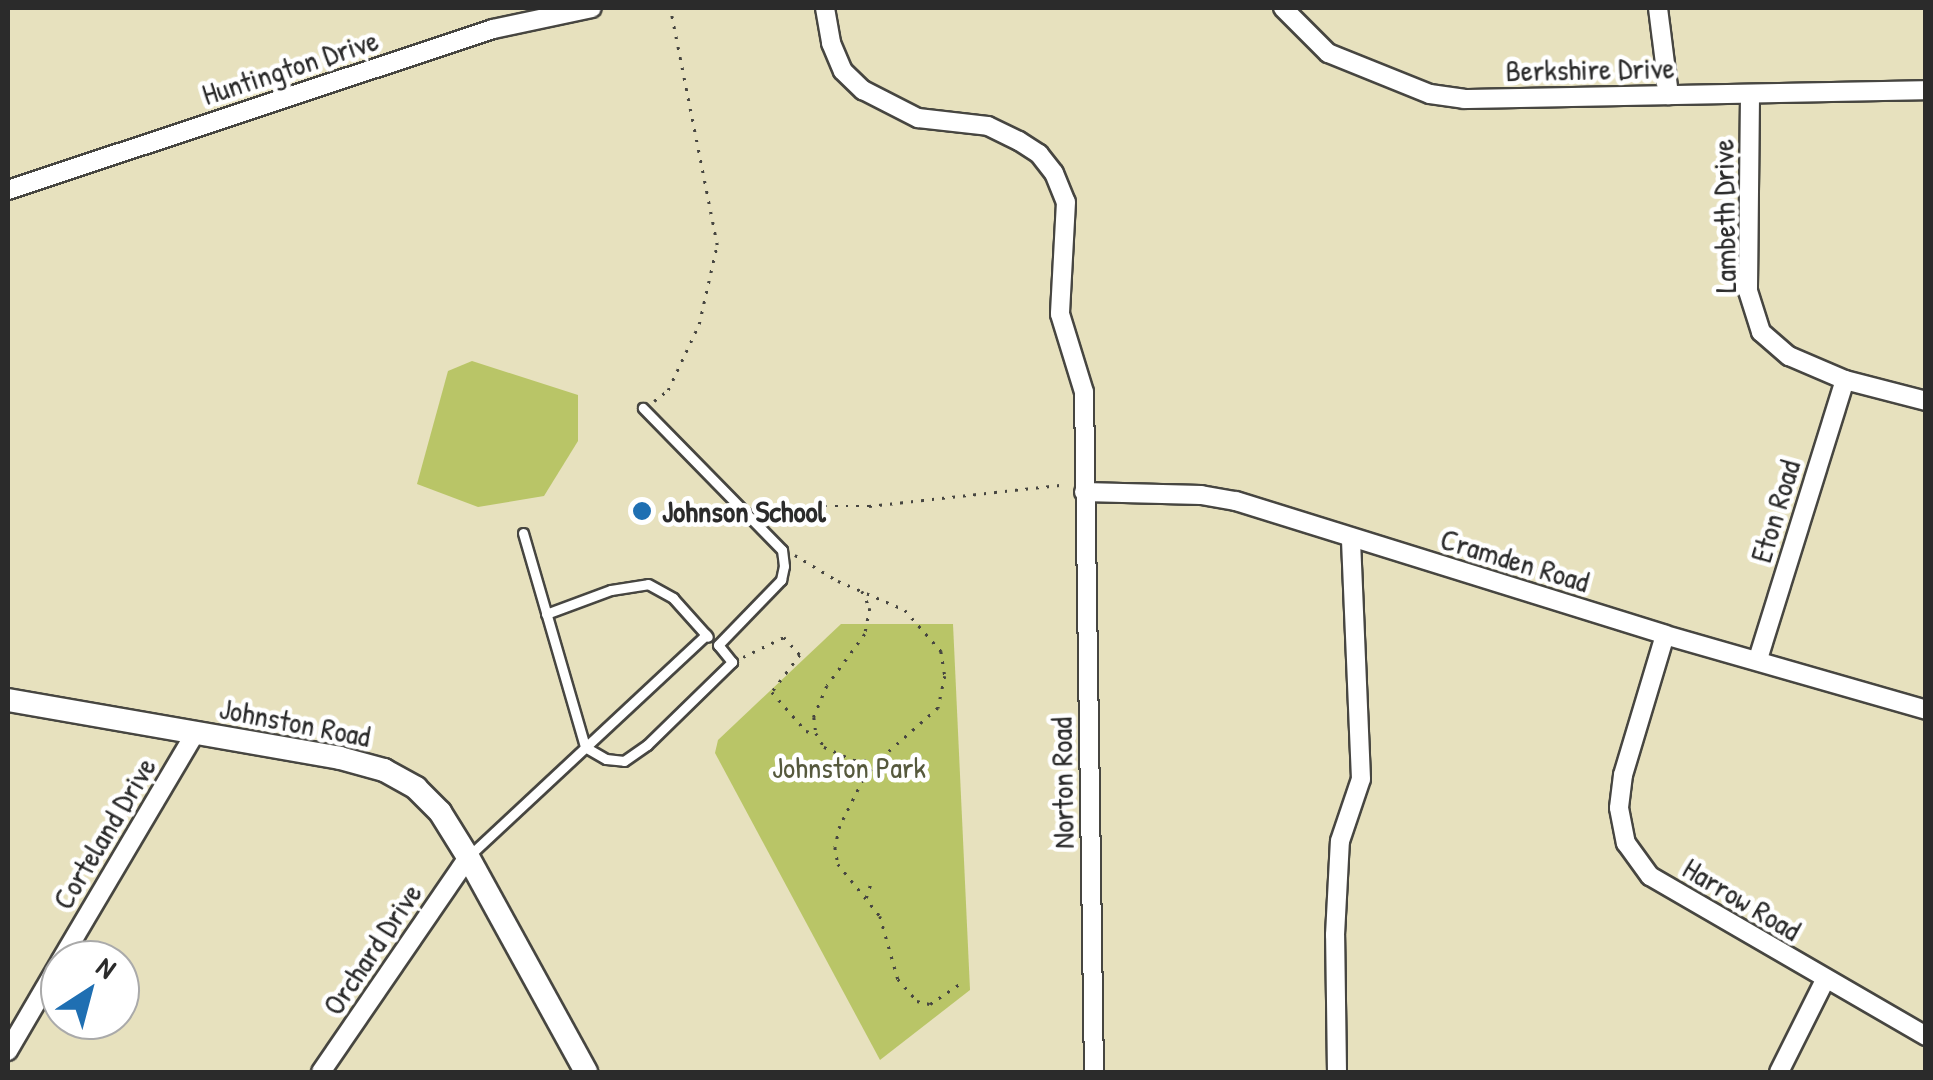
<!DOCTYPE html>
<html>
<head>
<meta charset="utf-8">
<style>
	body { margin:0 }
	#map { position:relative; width:1933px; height:1080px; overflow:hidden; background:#e7e1be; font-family:"Patrick Hand",sans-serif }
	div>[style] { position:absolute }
	.green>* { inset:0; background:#b9c567 }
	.path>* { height:2.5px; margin-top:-1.25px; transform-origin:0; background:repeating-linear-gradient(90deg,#474641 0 2.5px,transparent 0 10.5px) }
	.roads { filter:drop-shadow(2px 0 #474641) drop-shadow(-2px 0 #474641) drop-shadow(0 2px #474641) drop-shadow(0 -2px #474641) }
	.service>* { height:9px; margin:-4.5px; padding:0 4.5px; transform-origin:4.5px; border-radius:4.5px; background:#fff }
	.minor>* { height:18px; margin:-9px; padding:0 9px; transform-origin:9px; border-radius:9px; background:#fff }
	.tertiary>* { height:22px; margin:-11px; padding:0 11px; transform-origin:11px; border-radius:11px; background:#fff }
	.dots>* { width:28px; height:28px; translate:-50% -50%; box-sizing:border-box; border:5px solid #fff; border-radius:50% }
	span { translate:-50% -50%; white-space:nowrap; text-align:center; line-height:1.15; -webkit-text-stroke:9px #fff; paint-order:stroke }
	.street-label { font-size:30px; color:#2b2b2b }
	.poi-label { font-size:30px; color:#2b2b2b; font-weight:700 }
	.left { translate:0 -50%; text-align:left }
	.park-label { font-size:30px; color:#56593d }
	.frame { position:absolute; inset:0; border:10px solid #2b2b2b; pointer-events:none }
	.north { position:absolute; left:40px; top:940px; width:100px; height:100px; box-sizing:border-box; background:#fff; border:2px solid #aaa; border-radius:50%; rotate:36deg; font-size:28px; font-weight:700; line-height:40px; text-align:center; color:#2b2b2b }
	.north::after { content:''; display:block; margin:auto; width:35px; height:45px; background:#1f6fb2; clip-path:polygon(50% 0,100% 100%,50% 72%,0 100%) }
</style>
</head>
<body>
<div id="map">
	<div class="green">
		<div style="clip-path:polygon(472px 361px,578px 395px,578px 441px,544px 496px,478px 507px,417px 484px,448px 371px)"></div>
		<div style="clip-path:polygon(841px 624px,953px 624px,970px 990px,880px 1060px,715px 753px,718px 740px)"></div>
	</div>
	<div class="path">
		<div style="left:654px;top:401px;width:18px;rotate:-38deg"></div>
		<div style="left:668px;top:390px;width:73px;rotate:-64.8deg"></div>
		<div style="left:699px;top:324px;width:81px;rotate:-77.2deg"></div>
		<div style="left:717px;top:245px;width:242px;rotate:-101.2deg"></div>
		<div style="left:771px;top:517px;width:16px;rotate:-43deg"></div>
		<div style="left:783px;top:506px;width:86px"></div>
		<div style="left:869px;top:506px;width:199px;rotate:-6.3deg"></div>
		<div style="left:795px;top:555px;width:50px;rotate:31.2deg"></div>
		<div style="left:838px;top:581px;width:73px;rotate:23.4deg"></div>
		<div style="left:905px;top:610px;width:55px;rotate:48.7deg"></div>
		<div style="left:941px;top:651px;width:25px;rotate:81deg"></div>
		<div style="left:945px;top:676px;width:33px;rotate:102deg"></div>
		<div style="left:938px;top:708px;width:80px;rotate:138.5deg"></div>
		<div style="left:878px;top:761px;width:24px;rotate:128deg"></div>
		<div style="left:863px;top:780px;width:51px;rotate:116.6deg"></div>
		<div style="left:840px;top:826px;width:22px;rotate:103deg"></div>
		<div style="left:835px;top:847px;width:17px;rotate:80deg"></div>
		<div style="left:838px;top:864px;width:67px;rotate:51.1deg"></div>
		<div style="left:880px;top:916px;width:66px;rotate:74.1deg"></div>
		<div style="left:898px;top:979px;width:29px;rotate:49deg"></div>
		<div style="left:917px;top:1001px;width:13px;rotate:13deg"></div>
		<div style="left:930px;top:1004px;width:36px;rotate:-34deg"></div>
		<div style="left:862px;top:591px;width:19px;rotate:65deg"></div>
		<div style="left:870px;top:608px;width:26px;rotate:101deg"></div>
		<div style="left:865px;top:634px;width:64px;rotate:126.2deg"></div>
		<div style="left:827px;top:686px;width:34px;rotate:113deg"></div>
		<div style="left:814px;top:717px;width:16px;rotate:83deg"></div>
		<div style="left:816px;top:733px;width:16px;rotate:60deg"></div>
		<div style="left:824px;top:747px;width:32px;rotate:24deg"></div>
		<div style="left:853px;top:760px;width:24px;rotate:2deg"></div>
		<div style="left:743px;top:657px;width:46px;rotate:-26deg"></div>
		<div style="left:784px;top:637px;width:24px;rotate:48deg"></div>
		<div style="left:800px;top:655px;width:46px;rotate:127.1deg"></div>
		<div style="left:772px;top:692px;width:52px;rotate:48.9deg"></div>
		<div style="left:806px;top:731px;width:9px;rotate:13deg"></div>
		<div style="left:841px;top:780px;width:21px"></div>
		<div style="left:866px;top:898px;width:19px;rotate:-72deg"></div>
	</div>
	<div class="roads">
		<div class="service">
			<div style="left:523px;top:533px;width:223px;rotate:73.8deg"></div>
			<div style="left:585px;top:747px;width:24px;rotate:30deg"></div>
			<div style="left:606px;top:759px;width:18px;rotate:6deg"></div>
			<div style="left:624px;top:761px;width:28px;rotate:-35deg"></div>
			<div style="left:647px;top:745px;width:119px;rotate:-44.3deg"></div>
			<div style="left:732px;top:662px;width:22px;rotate:-129deg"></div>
			<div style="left:718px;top:645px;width:91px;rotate:-45.9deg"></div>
			<div style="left:781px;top:580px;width:14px;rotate:-78deg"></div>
			<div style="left:784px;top:566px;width:16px;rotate:-97deg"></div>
			<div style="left:782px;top:550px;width:199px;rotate:-134.4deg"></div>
			<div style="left:546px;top:614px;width:69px;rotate:-20.3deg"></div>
			<div style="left:611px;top:590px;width:37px;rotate:-9deg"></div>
			<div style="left:648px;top:584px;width:29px;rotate:29deg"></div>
			<div style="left:673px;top:598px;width:52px;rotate:48.1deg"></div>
			<div style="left:470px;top:855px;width:323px;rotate:-43deg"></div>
		</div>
		<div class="minor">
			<div style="left:825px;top:8px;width:36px;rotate:80deg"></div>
			<div style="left:831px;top:43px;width:30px;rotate:67deg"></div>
			<div style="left:843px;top:71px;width:28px;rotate:44deg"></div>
			<div style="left:863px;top:90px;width:62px;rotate:27deg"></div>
			<div style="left:918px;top:118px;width:70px;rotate:6.5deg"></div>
			<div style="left:988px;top:126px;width:34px;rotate:26deg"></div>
			<div style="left:1019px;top:141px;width:24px;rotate:33deg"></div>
			<div style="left:1039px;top:154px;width:24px;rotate:52deg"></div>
			<div style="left:1054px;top:173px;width:31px;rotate:68deg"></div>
			<div style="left:1066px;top:202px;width:112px;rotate:93.1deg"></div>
			<div style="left:1060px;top:314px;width:82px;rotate:72.9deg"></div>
			<div style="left:1084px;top:392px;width:680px;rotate:89.16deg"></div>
			<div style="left:1283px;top:8px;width:64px;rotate:45deg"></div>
			<div style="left:1328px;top:53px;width:110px;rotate:21.9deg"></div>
			<div style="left:1430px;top:94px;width:34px;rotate:8deg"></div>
			<div style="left:1464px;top:99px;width:462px;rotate:-1.1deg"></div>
			<div style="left:1658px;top:8px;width:88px;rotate:82.8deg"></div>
			<div style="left:1750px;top:96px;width:195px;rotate:90.6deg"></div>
			<div style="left:1748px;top:291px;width:43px;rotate:72.4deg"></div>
			<div style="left:1761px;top:332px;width:37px;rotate:41deg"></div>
			<div style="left:1789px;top:356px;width:61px;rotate:23.2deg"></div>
			<div style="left:1845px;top:380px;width:84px;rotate:14.5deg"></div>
			<div style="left:8px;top:190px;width:511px;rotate:-18.36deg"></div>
			<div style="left:493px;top:29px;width:101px;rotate:-12deg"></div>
			<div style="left:1084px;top:492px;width:117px;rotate:1.5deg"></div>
			<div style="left:1201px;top:495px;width:36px;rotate:10deg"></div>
			<div style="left:1236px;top:501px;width:449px;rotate:17.3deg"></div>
			<div style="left:1665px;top:635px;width:272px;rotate:16deg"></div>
			<div style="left:1665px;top:635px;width:146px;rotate:106.7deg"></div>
			<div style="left:1623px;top:775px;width:33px;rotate:97deg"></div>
			<div style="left:1619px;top:808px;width:36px;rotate:79deg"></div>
			<div style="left:1626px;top:843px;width:41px;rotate:54deg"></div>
			<div style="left:1650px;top:876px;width:319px;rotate:30.1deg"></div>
			<div style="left:1758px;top:659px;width:292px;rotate:-72.7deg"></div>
			<div style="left:61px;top:960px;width:264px;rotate:-59.4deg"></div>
			<div style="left:8px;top:1051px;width:103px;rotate:-59.7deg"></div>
			<div style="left:321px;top:1072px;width:260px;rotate:-55.6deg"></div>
			<div style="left:1337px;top:1072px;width:137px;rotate:-90.8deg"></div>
			<div style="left:1335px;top:935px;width:94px;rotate:-87deg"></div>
			<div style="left:1340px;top:841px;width:65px;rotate:-71.3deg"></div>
			<div style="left:1361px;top:779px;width:240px;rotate:-92.4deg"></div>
			<div style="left:1779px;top:1072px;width:103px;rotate:-63.4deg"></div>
		</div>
		<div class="tertiary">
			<div style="left:8px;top:700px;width:337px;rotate:9.9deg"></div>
			<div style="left:340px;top:758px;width:46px;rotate:15.3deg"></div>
			<div style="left:384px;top:770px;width:37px;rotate:29deg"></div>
			<div style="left:416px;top:788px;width:34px;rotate:45deg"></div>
			<div style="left:440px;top:812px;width:53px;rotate:58.1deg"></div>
			<div style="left:468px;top:857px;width:245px;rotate:61.2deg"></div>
		</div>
	</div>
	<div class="dots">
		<div style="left:642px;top:511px;background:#1f6fb2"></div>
	</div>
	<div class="street-label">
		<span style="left:290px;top:67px;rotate:-18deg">Huntington Drive</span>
		<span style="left:1590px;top:69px;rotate:-1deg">Berkshire Drive</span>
		<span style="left:1724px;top:216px;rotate:-91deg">Lambeth Drive</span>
		<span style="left:1775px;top:511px;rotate:-73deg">Eton Road</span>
		<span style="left:1515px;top:560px;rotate:17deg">Cramden Road</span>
		<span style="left:295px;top:722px;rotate:11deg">Johnston Road</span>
		<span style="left:1062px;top:783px;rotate:-91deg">Norton Road</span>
		<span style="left:104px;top:833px;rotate:-59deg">Corteland Drive</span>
		<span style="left:1742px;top:899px;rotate:31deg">Harrow Road</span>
		<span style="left:372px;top:949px;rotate:-56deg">Orchard Drive</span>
	</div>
	<div class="poi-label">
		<span class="left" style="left:662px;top:511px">Johnson School</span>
	</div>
	<div class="park-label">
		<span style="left:849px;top:767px">Johnston Park</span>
	</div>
	<div class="frame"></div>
	<div class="north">N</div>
</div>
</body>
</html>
